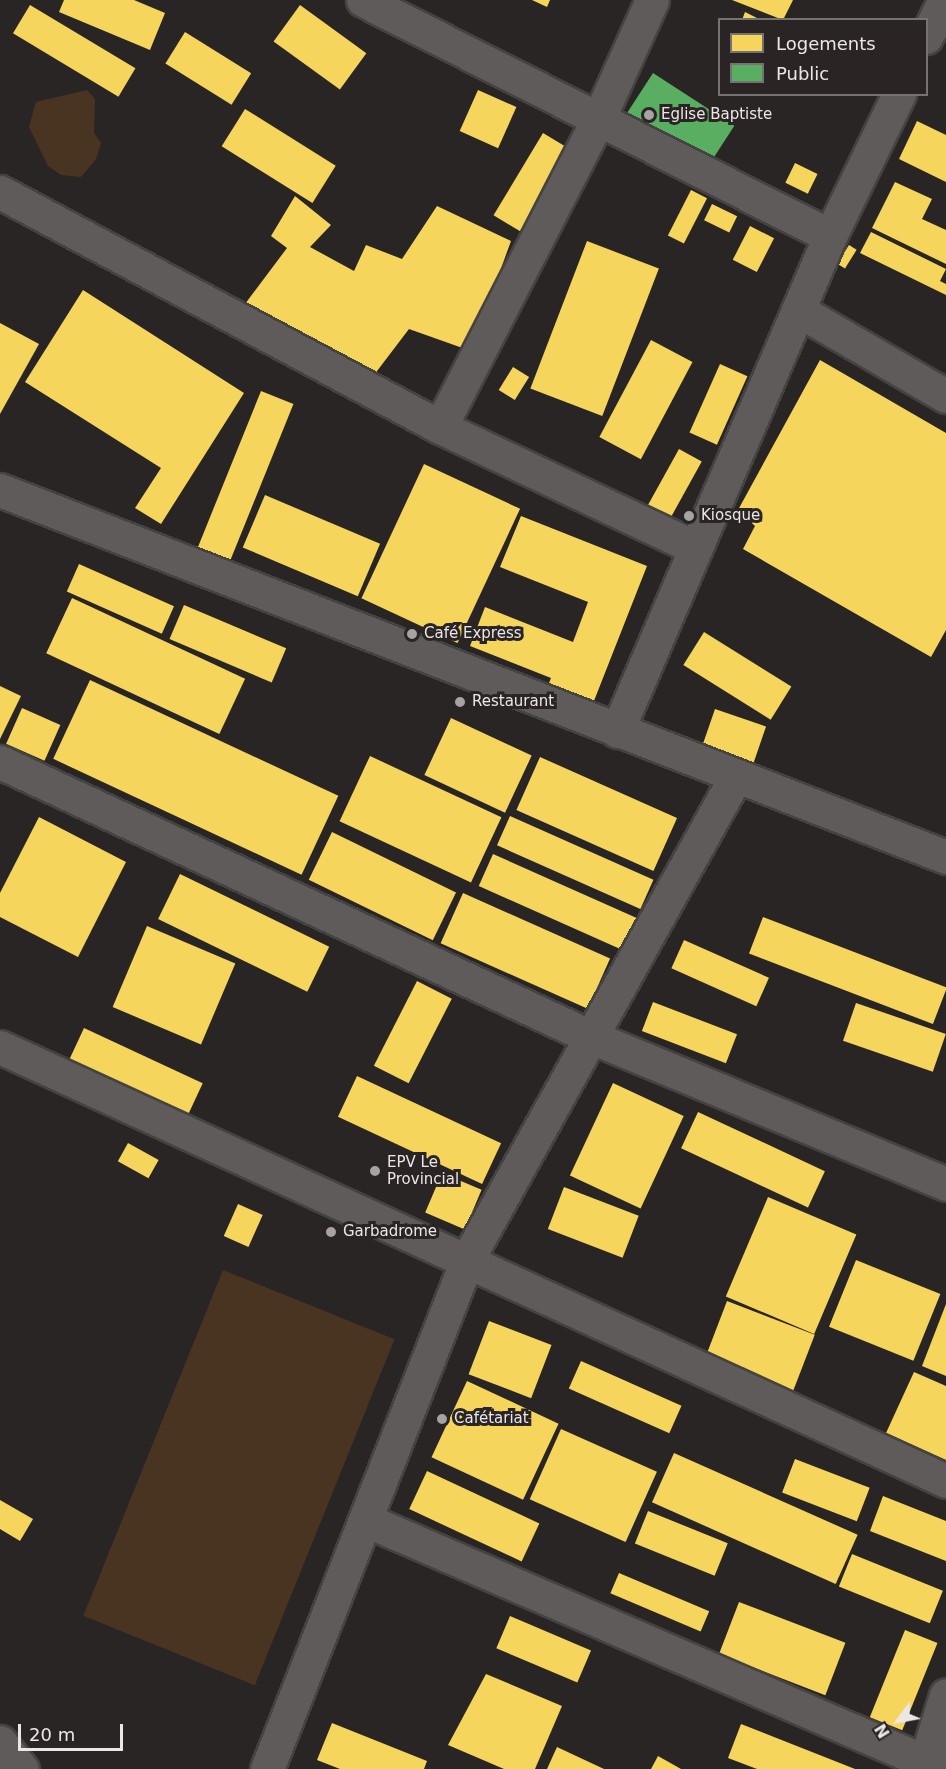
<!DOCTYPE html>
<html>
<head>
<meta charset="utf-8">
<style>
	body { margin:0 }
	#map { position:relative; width:946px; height:1769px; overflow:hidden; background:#292525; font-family:"DejaVu Sans",sans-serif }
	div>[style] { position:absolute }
	.green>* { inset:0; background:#483420; transform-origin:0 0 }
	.homes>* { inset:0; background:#f6d55c; transform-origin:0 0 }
	.public>* { inset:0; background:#5aae61; transform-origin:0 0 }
	.roads { filter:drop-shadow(2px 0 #454242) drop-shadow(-2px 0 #454242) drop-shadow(0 2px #454242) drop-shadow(0 -2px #454242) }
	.street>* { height:33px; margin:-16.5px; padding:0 16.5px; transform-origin:16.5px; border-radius:16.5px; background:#5f5b5b }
	.dots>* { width:16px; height:16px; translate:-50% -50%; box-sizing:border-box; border:3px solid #2a2424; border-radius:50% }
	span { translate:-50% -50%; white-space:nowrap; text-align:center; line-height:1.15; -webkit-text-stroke:6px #2a2424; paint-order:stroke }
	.poi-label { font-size:15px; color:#ebe7e7 }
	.left { translate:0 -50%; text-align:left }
	.legend { position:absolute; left:718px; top:18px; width:210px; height:78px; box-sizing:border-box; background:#2a2424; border:2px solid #777272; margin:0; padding:8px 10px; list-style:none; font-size:18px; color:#ebe7e7 }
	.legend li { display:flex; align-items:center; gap:12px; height:30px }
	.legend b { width:30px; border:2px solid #777272 }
	.north { position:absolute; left:868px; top:1691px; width:60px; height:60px; -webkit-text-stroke:4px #2a2424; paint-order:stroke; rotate:238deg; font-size:16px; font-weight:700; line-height:24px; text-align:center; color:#ebe7e7 }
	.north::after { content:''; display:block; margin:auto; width:21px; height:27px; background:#ebe7e7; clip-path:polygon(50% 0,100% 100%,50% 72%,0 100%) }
	.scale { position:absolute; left:18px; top:1724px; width:105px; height:27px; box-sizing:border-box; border:3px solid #ebe7e7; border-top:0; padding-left:8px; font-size:18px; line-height:21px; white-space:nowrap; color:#ebe7e7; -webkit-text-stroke:4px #2a2424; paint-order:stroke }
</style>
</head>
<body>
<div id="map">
	<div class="green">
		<div style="clip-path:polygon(87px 90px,95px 99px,94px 133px,101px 143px,96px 159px,81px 177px,61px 175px,48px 166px,29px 127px,33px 112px,36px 102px)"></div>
		<div style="left:223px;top:1270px;width:185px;height:373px;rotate:22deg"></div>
	</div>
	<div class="homes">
		<div style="clip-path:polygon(64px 0,134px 0,165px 13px,150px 50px,59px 12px)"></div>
		<div style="clip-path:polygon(532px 0,550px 0,547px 7px)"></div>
		<div style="clip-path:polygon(732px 0,793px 0,783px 20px)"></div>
		<div style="left:30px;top:5px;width:123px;height:33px;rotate:31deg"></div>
		<div style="left:300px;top:5px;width:82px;height:45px;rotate:36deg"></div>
		<div style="clip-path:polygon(745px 12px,761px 20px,742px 20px)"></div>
		<div style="left:185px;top:32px;width:78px;height:37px;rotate:32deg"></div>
		<div style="left:478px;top:90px;width:42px;height:45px;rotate:24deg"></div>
		<div style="left:245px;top:109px;width:107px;height:44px;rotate:32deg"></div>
		<div style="clip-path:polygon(917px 121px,946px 135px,946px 182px,899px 159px)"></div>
		<div style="left:543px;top:133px;width:31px;height:96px;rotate:31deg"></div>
		<div style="left:795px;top:163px;width:25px;height:22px;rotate:26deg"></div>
		<div style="clip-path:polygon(895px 182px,932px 199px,922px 219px,946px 230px,946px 264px,872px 228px)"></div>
		<div style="left:691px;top:190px;width:18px;height:51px;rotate:27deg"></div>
		<div style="clip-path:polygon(295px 196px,331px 225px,310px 247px,354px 271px,366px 245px,402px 259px,437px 206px,511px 241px,471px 351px,409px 329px,374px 375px,245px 304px,287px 248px,271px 236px)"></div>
		<div style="left:712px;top:204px;width:28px;height:18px;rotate:26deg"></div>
		<div style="left:750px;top:226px;width:27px;height:38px;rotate:27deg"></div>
		<div style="clip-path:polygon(871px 232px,946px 269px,940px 281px,946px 284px,946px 295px,860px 253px)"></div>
		<div style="left:587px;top:241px;width:77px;height:158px;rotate:21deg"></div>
		<div style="left:849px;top:245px;width:9px;height:22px;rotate:32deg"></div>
		<div style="clip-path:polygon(83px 290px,244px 393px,161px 524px,135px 508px,161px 468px,25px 382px)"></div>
		<div style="clip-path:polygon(0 323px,39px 344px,0 414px)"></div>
		<div style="left:651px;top:340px;width:47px;height:110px;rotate:28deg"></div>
		<div style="clip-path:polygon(820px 360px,946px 433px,946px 630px,931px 657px,743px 549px,755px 526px,738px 510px)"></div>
		<div style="left:720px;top:364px;width:30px;height:75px;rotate:24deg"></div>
		<div style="left:513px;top:367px;width:19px;height:27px;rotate:32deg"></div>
		<div style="left:261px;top:391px;width:35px;height:176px;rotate:22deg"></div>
		<div style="left:679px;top:449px;width:26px;height:68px;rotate:29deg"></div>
		<div style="left:424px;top:464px;width:106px;height:148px;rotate:25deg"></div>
		<div style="left:265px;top:495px;width:125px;height:57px;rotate:23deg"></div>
		<div style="clip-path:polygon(521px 516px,647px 566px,590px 711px,545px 693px,551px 678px,470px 646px,485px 607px,573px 642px,588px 602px,500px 567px)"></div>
		<div style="left:79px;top:564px;width:104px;height:30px;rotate:24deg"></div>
		<div style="left:72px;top:598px;width:191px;height:61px;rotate:25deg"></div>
		<div style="left:184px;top:605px;width:111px;height:37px;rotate:23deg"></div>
		<div style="left:704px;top:632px;width:103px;height:39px;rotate:32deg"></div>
		<div style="left:90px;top:680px;width:274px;height:87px;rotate:25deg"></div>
		<div style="clip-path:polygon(0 686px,21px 696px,0 739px)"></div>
		<div style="left:22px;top:708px;width:42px;height:39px;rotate:24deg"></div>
		<div style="left:715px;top:709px;width:54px;height:40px;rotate:19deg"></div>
		<div style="left:451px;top:718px;width:89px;height:63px;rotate:25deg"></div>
		<div style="left:370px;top:756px;width:145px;height:72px;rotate:25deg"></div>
		<div style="left:540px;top:757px;width:150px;height:58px;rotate:24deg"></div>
		<div style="left:510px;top:816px;width:157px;height:32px;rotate:24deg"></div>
		<div style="clip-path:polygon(39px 817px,126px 862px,78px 957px,0 917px,0 893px)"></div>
		<div style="left:332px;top:832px;width:138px;height:53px;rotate:26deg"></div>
		<div style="left:493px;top:854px;width:161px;height:35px;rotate:24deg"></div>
		<div style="left:180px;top:874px;width:166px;height:50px;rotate:26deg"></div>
		<div style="left:463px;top:893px;width:161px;height:55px;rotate:24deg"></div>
		<div style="left:763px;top:917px;width:197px;height:39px;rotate:21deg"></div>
		<div style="left:147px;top:926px;width:96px;height:88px;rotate:23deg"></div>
		<div style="left:684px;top:940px;width:93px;height:31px;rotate:24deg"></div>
		<div style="left:417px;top:981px;width:39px;height:95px;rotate:27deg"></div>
		<div style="left:653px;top:1002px;width:90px;height:31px;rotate:21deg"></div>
		<div style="left:856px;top:1003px;width:95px;height:40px;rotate:19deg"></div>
		<div style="left:84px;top:1028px;width:131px;height:38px;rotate:25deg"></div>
		<div style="left:357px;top:1076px;width:159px;height:45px;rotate:25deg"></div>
		<div style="left:613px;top:1083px;width:78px;height:102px;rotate:25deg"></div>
		<div style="left:698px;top:1112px;width:140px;height:40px;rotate:25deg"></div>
		<div style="left:128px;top:1143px;width:35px;height:21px;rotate:29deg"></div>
		<div style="left:442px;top:1173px;width:43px;height:43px;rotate:23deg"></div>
		<div style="left:564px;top:1187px;width:80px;height:45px;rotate:21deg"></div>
		<div style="left:768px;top:1197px;width:96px;height:108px;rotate:23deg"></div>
		<div style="left:238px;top:1204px;width:27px;height:35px;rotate:24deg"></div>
		<div style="left:856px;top:1260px;width:91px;height:72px;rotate:22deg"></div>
		<div style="left:727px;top:1301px;width:94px;height:62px;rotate:21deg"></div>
		<div style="clip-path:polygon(946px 1304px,946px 1376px,922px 1366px)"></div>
		<div style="left:489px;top:1321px;width:67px;height:57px;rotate:21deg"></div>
		<div style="left:581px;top:1361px;width:110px;height:30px;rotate:24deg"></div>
		<div style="clip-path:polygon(914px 1372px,946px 1386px,946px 1460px,886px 1433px)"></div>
		<div style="left:467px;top:1381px;width:101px;height:84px;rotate:25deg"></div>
		<div style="left:561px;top:1429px;width:105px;height:77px;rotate:24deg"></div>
		<div style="left:674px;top:1453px;width:201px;height:54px;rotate:24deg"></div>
		<div style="left:795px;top:1459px;width:80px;height:36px;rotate:21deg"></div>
		<div style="left:427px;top:1471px;width:124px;height:42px;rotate:25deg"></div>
		<div style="clip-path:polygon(883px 1496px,946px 1521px,946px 1561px,870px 1531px)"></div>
		<div style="clip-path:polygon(0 1500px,33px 1519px,20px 1541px,0 1529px)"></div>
		<div style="left:648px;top:1511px;width:86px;height:35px;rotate:22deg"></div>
		<div style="left:852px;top:1554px;width:98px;height:35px;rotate:22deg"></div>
		<div style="left:619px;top:1573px;width:98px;height:22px;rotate:23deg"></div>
		<div style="left:739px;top:1602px;width:114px;height:56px;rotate:21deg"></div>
		<div style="left:510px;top:1616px;width:88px;height:35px;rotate:23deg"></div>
		<div style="left:905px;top:1630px;width:35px;height:94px;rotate:22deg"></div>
		<div style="clip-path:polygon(486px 1674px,562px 1706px,535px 1769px,504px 1769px,448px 1745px)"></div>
		<div style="clip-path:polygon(332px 1723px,427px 1761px,424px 1769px,340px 1769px,317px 1760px)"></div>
		<div style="clip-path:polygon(741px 1724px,855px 1769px,757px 1769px,728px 1758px)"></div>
		<div style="clip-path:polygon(557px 1747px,604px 1769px,547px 1769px)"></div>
		<div style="clip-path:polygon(658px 1756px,681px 1769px,651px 1769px)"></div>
	</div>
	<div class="public">
		<div style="left:653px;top:73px;width:97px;height:47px;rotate:33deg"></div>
	</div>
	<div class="roads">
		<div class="street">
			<div style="left:363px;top:0;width:523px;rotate:26.81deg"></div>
			<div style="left:926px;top:37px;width:42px;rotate:-62.8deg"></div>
			<div style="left:0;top:192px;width:499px;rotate:28.1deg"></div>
			<div style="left:440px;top:427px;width:283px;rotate:25.3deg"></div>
			<div style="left:798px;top:310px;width:171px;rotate:30.2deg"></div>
			<div style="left:440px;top:427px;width:348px;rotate:-62.8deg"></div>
			<div style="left:599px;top:118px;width:129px;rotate:-65.8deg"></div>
			<div style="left:0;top:490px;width:1015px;rotate:21.2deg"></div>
			<div style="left:617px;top:731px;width:539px;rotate:-66.72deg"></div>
			<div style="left:830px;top:236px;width:158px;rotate:-64.1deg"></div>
			<div style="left:0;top:762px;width:650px;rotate:24.95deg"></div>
			<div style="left:589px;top:1036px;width:386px;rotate:22.5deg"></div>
			<div style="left:0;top:1047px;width:1041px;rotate:24.64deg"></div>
			<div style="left:368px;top:1521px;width:625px;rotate:23.37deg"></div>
			<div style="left:0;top:1742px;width:35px;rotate:51deg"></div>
			<div style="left:267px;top:1769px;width:549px;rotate:-68.53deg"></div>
			<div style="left:468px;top:1258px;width:549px;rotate:-60.92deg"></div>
			<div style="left:923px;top:1769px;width:77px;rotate:-72.7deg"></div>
		</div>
	</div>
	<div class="dots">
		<div style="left:649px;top:115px;background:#a7a3a3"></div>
		<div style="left:689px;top:516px;background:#a7a3a3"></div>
		<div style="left:412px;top:634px;background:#a7a3a3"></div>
		<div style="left:460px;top:702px;background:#a7a3a3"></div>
		<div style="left:375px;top:1171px;background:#a7a3a3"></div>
		<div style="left:331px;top:1232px;background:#a7a3a3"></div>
		<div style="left:442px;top:1419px;background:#a7a3a3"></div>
	</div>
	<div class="poi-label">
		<span class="left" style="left:661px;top:115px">Eglise Baptiste</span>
		<span class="left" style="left:701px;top:516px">Kiosque</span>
		<span class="left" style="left:424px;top:634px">Café Express</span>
		<span class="left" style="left:472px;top:702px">Restaurant</span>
		<span class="left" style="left:387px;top:1171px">EPV Le<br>Provincial</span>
		<span class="left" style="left:343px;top:1232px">Garbadrome</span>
		<span class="left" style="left:454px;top:1419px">Cafétariat</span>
	</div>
	<ul class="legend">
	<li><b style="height:16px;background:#f6d55c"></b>Logements</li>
	<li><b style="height:16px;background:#5aae61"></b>Public</li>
	</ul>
	<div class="north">N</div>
	<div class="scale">20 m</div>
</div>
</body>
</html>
